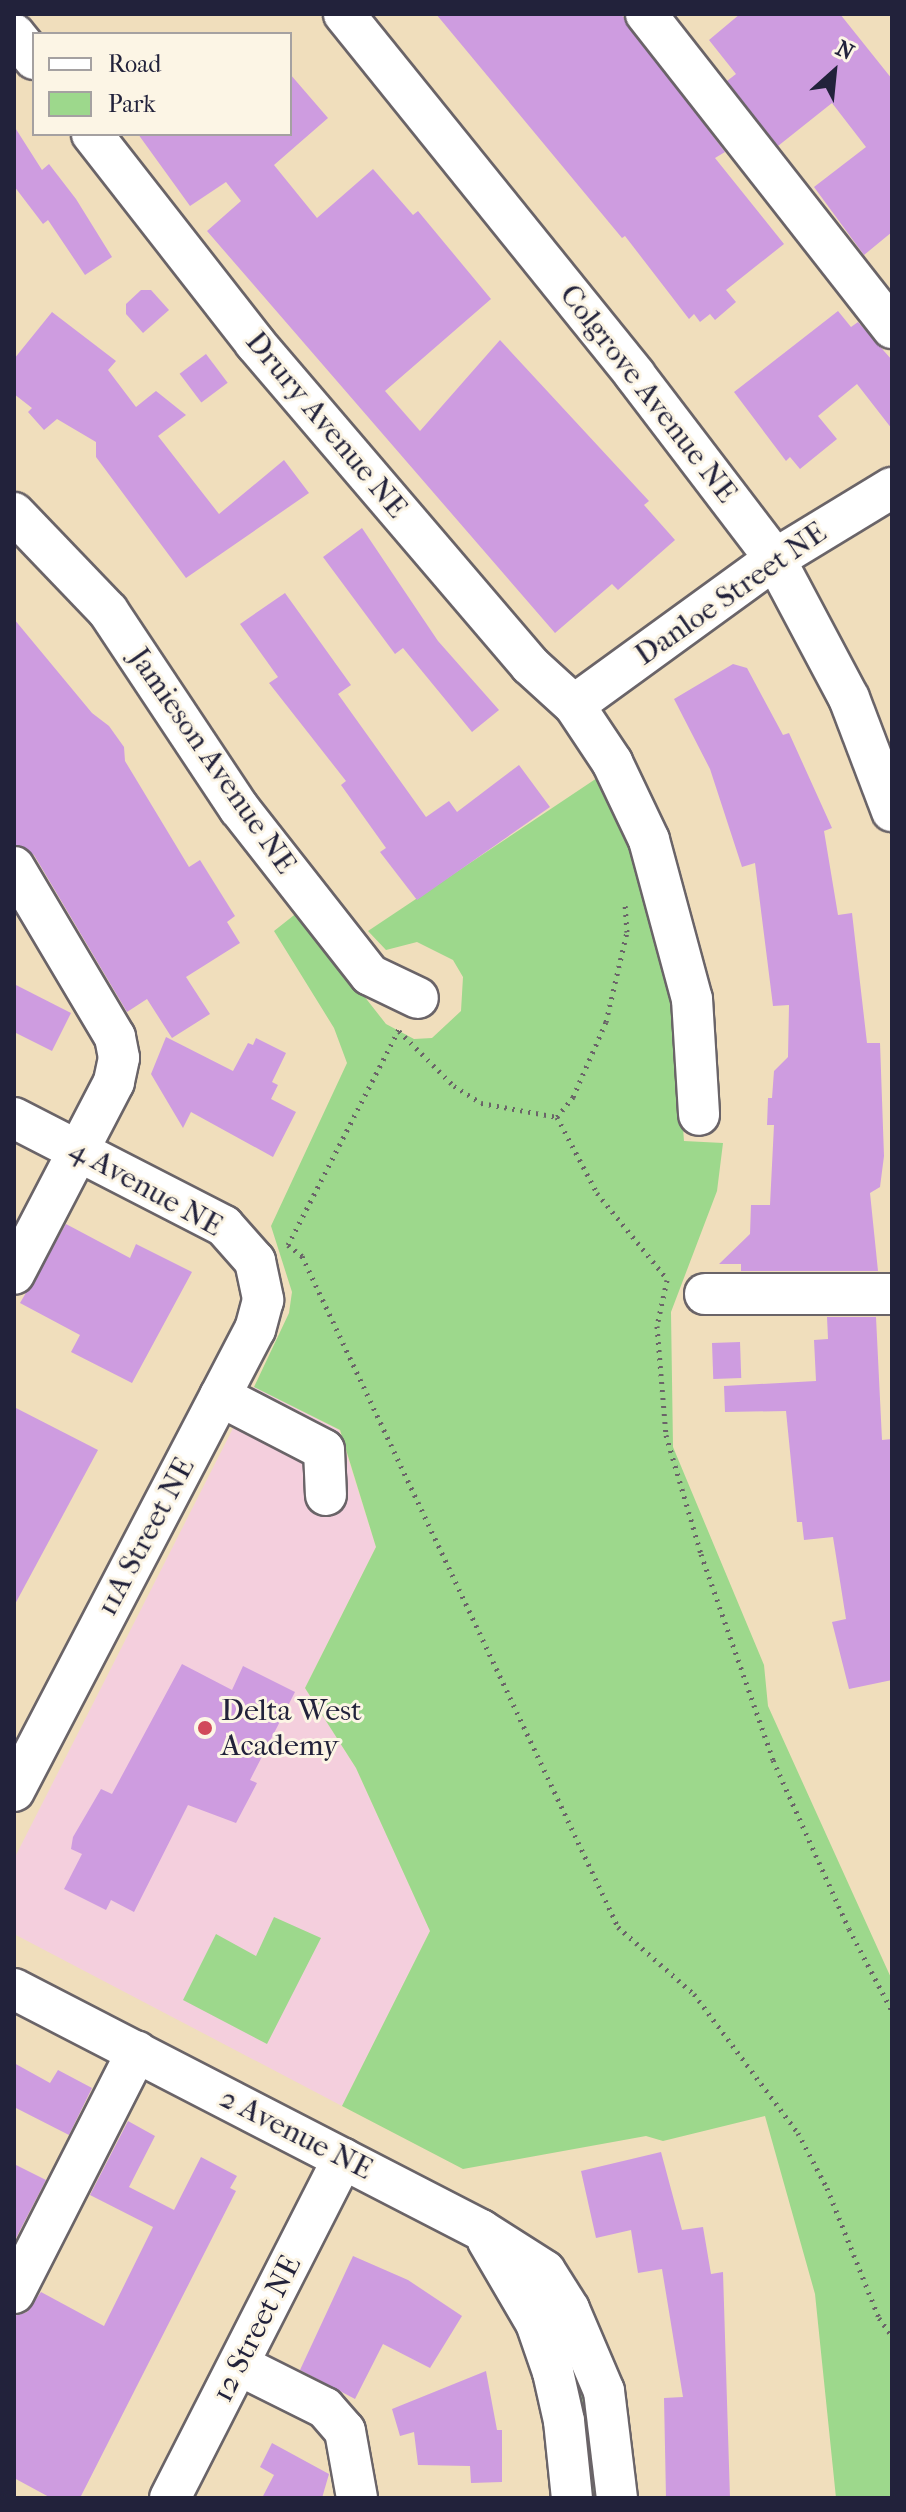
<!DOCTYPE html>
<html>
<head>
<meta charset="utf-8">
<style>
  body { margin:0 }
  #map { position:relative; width:906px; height:2512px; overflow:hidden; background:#f0debc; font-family:"IM FELL French Canon",serif }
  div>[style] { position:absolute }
  .built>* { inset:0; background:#f4cfdd }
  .green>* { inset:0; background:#9dd88c }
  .building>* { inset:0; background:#ce9ce0; transform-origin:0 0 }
  .path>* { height:5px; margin-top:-2.5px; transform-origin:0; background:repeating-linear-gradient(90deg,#6a6468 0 2px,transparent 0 8px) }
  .roads { filter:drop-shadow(2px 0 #6a6468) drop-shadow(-2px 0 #6a6468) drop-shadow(0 2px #6a6468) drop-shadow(0 -2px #6a6468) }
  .minor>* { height:40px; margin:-20px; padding:0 20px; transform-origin:20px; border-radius:20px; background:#fff }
  .dots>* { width:22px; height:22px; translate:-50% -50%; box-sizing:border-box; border:4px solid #fcf5e5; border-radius:50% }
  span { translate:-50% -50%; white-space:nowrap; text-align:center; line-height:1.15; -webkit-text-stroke:6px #fcf5e5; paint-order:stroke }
  .street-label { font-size:30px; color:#22223b }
  .poi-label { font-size:30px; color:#22223b }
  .left { translate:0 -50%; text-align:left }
  .frame { position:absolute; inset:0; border:16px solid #22223b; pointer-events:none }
  .legend { position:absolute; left:32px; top:32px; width:260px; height:104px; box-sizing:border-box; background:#fcf5e5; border:2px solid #a5a1a1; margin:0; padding:10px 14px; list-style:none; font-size:24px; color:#22223b }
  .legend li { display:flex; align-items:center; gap:16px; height:40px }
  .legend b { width:40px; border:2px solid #a5a1a1 }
  .north { position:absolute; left:794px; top:32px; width:80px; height:80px; -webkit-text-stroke:6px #fcf5e5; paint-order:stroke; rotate:27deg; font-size:22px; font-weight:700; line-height:32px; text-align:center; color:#22223b }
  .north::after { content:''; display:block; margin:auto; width:28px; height:36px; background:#22223b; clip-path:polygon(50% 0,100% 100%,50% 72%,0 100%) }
</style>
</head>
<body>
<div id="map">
  <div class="built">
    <i style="clip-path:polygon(254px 1387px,339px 1430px,376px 1547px,305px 1688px,356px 1768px,430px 1931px,342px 2106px,14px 1934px,14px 1859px)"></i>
  </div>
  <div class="green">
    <i style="clip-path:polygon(606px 772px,629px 830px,674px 1006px,684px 1141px,723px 1143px,717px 1191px,671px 1312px,673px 1447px,764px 1665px,768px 1706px,892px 1980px,892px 2498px,836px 2498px,815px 2294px,765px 2116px,663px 2141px,646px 2136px,463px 2169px,342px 2106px,430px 1931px,356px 1768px,305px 1688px,376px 1547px,340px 1430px,254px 1387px,289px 1313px,292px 1292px,271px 1226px,347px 1063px,334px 1028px,274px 931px,298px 912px,386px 1024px,414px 1039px,432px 1038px,461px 1011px,463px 977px,453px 960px,417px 942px,386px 950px,368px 931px)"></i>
    <i style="clip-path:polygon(274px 1917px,321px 1938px,267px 2044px,183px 2000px,216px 1934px,256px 1956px)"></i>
    <i style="clip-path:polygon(548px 2295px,589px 2385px,600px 2498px,585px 2498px)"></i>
  </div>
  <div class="building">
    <i style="clip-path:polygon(436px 14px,621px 14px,725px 152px,715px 158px,784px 244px,726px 290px,736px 302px,715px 320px,710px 314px,700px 322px,694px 314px,689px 319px,625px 236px,622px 238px)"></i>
    <i style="clip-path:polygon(740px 14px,840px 14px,892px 79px,892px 232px,864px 255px,814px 187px,866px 147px,832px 103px,778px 146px,727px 81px,736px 74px,709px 40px)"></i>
    <i style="clip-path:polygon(290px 74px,328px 118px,274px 165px,317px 218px,373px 169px,413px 215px,418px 211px,491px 299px,385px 391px,420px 431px,500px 340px,649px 501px,644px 505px,675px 540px,618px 590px,612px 584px,555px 633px,207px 231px,241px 201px,226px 182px,190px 206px,138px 134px,290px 134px)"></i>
    <i style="clip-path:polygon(14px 126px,42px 170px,49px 164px,76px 199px,112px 257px,85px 275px,48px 220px,43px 224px,14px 186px)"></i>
    <i style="clip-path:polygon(141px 290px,151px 290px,169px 310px,143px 333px,126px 314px,126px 304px)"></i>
    <i style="clip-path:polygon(838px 311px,851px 327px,858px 322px,892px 360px,892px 429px,857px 384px,818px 416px,837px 439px,800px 469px,790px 457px,786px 461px,734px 392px)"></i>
    <i style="clip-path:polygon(52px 312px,116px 361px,108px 370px,136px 407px,156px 391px,186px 415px,158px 436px,219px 514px,284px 460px,309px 493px,186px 578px,96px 457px,96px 442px,57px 419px,44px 430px,28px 412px,32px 408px,14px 394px,14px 359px)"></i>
    <i style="left:206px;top:354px;width:36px;height:33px;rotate:53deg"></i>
    <i style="clip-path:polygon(362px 528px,438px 641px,499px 710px,472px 732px,403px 648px,395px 654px,323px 557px)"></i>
    <i style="clip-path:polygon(285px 593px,351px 685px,338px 694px,426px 817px,449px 801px,457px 812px,519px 765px,550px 807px,417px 900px,380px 852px,386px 848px,341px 785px,346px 781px,269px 683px,278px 677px,240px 624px)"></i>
    <i style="clip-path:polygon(14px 619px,92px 713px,109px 726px,124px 747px,125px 761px,189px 867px,200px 860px,235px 916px,227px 922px,240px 943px,186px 977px,210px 1014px,172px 1038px,147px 999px,127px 1012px,34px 855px,14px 844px)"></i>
    <i style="clip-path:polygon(733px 664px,747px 668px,783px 735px,789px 733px,832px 828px,824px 831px,838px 915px,852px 913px,867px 1043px,880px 1043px,884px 1156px,880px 1187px,870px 1193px,878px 1271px,741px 1271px,741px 1264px,719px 1264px,750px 1234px,751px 1205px,770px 1205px,774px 1125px,767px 1125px,768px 1098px,772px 1098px,774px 1071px,788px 1057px,789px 1005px,773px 1006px,755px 863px,742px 867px,710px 769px,674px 699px)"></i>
    <i style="clip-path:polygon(14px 984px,71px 1013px,52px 1051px,14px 1032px)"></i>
    <i style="clip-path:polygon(166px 1037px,233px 1071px,248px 1043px,253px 1045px,256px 1038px,286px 1053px,272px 1082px,278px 1085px,271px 1099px,296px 1112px,273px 1157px,191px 1112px,183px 1128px,151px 1074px)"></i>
    <i style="clip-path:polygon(66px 1224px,130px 1258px,136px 1244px,192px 1272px,132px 1383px,71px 1352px,80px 1335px,20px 1303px)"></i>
    <i style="clip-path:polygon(827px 1317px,876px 1317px,882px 1440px,892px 1439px,892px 1680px,849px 1689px,832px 1622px,846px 1619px,833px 1537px,804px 1540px,802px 1522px,797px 1522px,786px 1411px,725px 1412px,724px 1386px,816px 1381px,814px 1340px,828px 1339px)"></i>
    <i style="left:740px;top:1342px;width:36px;height:28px;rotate:88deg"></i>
    <i style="clip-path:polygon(14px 1407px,98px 1450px,14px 1606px)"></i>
    <i style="clip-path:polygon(182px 1664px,232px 1690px,243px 1666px,295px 1692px,250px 1780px,257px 1783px,236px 1823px,188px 1805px,134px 1912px,111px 1900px,106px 1910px,64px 1889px,82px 1854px,71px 1849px,73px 1837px,101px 1789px,112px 1794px)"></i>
    <i style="clip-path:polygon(14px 2063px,50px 2083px,58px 2070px,92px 2088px,69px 2135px,14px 2107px)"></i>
    <i style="clip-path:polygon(128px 2121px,155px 2136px,129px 2187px,174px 2210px,201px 2157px,237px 2176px,230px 2188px,236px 2191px,80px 2498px,51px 2498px,14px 2478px,14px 2316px,27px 2312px,41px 2292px,104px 2326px,153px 2227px,90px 2195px)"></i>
    <i style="clip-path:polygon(661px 2152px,682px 2230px,703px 2227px,711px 2274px,723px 2272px,730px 2498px,666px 2498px,664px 2398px,683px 2397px,662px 2269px,638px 2273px,631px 2230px,596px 2238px,581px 2171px)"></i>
    <i style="clip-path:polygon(14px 2164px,46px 2180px,14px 2242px)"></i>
    <i style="clip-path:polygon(353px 2256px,408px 2280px,462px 2316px,430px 2368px,383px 2344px,355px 2399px,300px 2370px)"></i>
    <i style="clip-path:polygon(486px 2371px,497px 2430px,502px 2430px,502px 2482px,471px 2483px,470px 2466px,418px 2465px,414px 2432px,400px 2436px,392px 2409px)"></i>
    <i style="clip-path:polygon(272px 2443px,329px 2474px,322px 2498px,262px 2498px,274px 2475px,260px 2467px)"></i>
  </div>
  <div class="path">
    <i style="left:399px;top:1031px;width:78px;rotate:45deg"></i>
    <i style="left:454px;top:1086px;width:32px;rotate:32deg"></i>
    <i style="left:481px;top:1103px;width:77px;rotate:10.4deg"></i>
    <i style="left:557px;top:1117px;width:86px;rotate:62.2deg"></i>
    <i style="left:597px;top:1193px;width:112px;rotate:50.8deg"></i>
    <i style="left:557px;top:1117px;width:26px;rotate:-51deg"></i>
    <i style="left:573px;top:1097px;width:82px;rotate:-66.3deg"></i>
    <i style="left:606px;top:1022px;width:92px;rotate:-76.9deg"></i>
    <i style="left:627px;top:932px;width:31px;rotate:-94deg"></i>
    <i style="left:288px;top:1245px;width:18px;rotate:38deg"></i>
    <i style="left:302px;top:1256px;width:742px;rotate:64.78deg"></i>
    <i style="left:618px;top:1927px;width:101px;rotate:41.4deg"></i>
    <i style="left:694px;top:1994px;width:174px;rotate:53.2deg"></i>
    <i style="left:798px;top:2133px;width:62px;rotate:62.2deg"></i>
    <i style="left:827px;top:2188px;width:140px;rotate:68.2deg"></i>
    <i style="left:879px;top:2318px;width:22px;rotate:54deg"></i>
    <i style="left:288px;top:1245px;width:243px;rotate:-62.8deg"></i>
    <i style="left:667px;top:1280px;width:47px;rotate:102.3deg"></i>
    <i style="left:657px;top:1326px;width:109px;rotate:85.3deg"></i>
    <i style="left:666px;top:1435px;width:124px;rotate:73.6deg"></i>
    <i style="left:701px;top:1554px;width:218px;rotate:70.7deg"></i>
    <i style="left:773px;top:1760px;width:185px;rotate:65.8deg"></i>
    <i style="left:849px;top:1929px;width:93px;rotate:62.3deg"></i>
  </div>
  <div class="roads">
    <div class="minor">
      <i style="left:344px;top:14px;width:464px;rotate:51.1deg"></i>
      <i style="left:635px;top:375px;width:231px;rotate:52.7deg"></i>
      <i style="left:775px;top:559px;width:157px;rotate:62deg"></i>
      <i style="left:849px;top:698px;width:121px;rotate:69.2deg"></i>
      <i style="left:646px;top:14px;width:399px;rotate:51.9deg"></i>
      <i style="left:14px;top:34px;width:32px;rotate:51deg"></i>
      <i style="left:92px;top:134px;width:265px;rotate:52deg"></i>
      <i style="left:255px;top:343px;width:423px;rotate:49.5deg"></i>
      <i style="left:530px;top:665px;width:59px;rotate:42.3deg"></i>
      <i style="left:574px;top:705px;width:69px;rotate:56.3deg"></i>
      <i style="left:612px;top:762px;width:86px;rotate:64.6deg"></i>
      <i style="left:649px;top:840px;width:165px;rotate:74.9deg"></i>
      <i style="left:692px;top:999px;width:116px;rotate:86.5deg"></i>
      <i style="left:14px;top:513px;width:136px;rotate:46.2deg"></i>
      <i style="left:108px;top:611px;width:237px;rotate:56.4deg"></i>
      <i style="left:239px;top:808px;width:212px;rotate:51.9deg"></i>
      <i style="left:370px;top:975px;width:53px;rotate:25.6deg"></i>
      <i style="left:574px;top:705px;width:248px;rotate:-36deg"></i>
      <i style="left:775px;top:559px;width:137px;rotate:-31.3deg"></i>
      <i style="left:14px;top:867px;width:198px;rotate:59.3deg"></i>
      <i style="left:115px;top:1037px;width:21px;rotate:79deg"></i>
      <i style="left:119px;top:1058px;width:25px;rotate:102deg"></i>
      <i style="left:114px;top:1082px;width:216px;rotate:117.5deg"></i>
      <i style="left:14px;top:1118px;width:236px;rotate:27.2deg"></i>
      <i style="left:224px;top:1226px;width:47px;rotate:48.5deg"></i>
      <i style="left:255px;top:1261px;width:40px;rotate:78deg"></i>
      <i style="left:263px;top:1300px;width:30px;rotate:105deg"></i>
      <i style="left:255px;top:1329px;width:521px;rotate:117.55deg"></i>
      <i style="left:705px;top:1294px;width:187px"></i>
      <i style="left:220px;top:1396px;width:117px;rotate:27.4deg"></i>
      <i style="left:324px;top:1450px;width:45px;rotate:87.5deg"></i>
      <i style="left:14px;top:1989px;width:526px;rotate:27.3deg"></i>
      <i style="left:481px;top:2230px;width:76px;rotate:32.6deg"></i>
      <i style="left:545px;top:2271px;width:45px;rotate:57.7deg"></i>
      <i style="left:569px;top:2309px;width:89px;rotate:66.9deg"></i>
      <i style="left:604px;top:2391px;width:108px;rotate:83.1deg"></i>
      <i style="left:488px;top:2241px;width:95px;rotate:59.7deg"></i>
      <i style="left:536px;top:2323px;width:52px;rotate:70.9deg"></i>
      <i style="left:553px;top:2372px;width:50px;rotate:77.3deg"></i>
      <i style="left:564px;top:2421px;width:77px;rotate:84.1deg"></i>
      <i style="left:14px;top:2293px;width:271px;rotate:-63deg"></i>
      <i style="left:239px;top:2365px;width:96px;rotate:26.6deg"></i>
      <i style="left:325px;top:2408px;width:30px;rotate:49deg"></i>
      <i style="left:345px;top:2431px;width:68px;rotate:79.8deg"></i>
      <i style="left:170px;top:2498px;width:381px;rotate:-63deg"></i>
    </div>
  </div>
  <div class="dots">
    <i style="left:205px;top:1728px;background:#d1495b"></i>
  </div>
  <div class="street-label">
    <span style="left:648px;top:394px;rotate:52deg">Colgrove Avenue NE</span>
    <span style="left:326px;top:425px;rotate:50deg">Drury Avenue NE</span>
    <span style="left:731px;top:594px;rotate:-35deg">Danloe Street NE</span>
    <span style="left:212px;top:761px;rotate:55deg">Jamieson Avenue NE</span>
    <span style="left:146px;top:1188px;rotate:29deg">4 Avenue NE</span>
    <span style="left:146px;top:1537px;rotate:-62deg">11A Street NE</span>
    <span style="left:296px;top:2134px;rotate:27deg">2 Avenue NE</span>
    <span style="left:257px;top:2329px;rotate:-63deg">12 Street NE</span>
  </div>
  <div class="poi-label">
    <span class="left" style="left:221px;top:1728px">Delta West<br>Academy</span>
  </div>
  <div class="frame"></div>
  <ul class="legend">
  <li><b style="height:10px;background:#fff"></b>Road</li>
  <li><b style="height:22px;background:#9dd88c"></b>Park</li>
  </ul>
  <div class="north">N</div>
</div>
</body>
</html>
